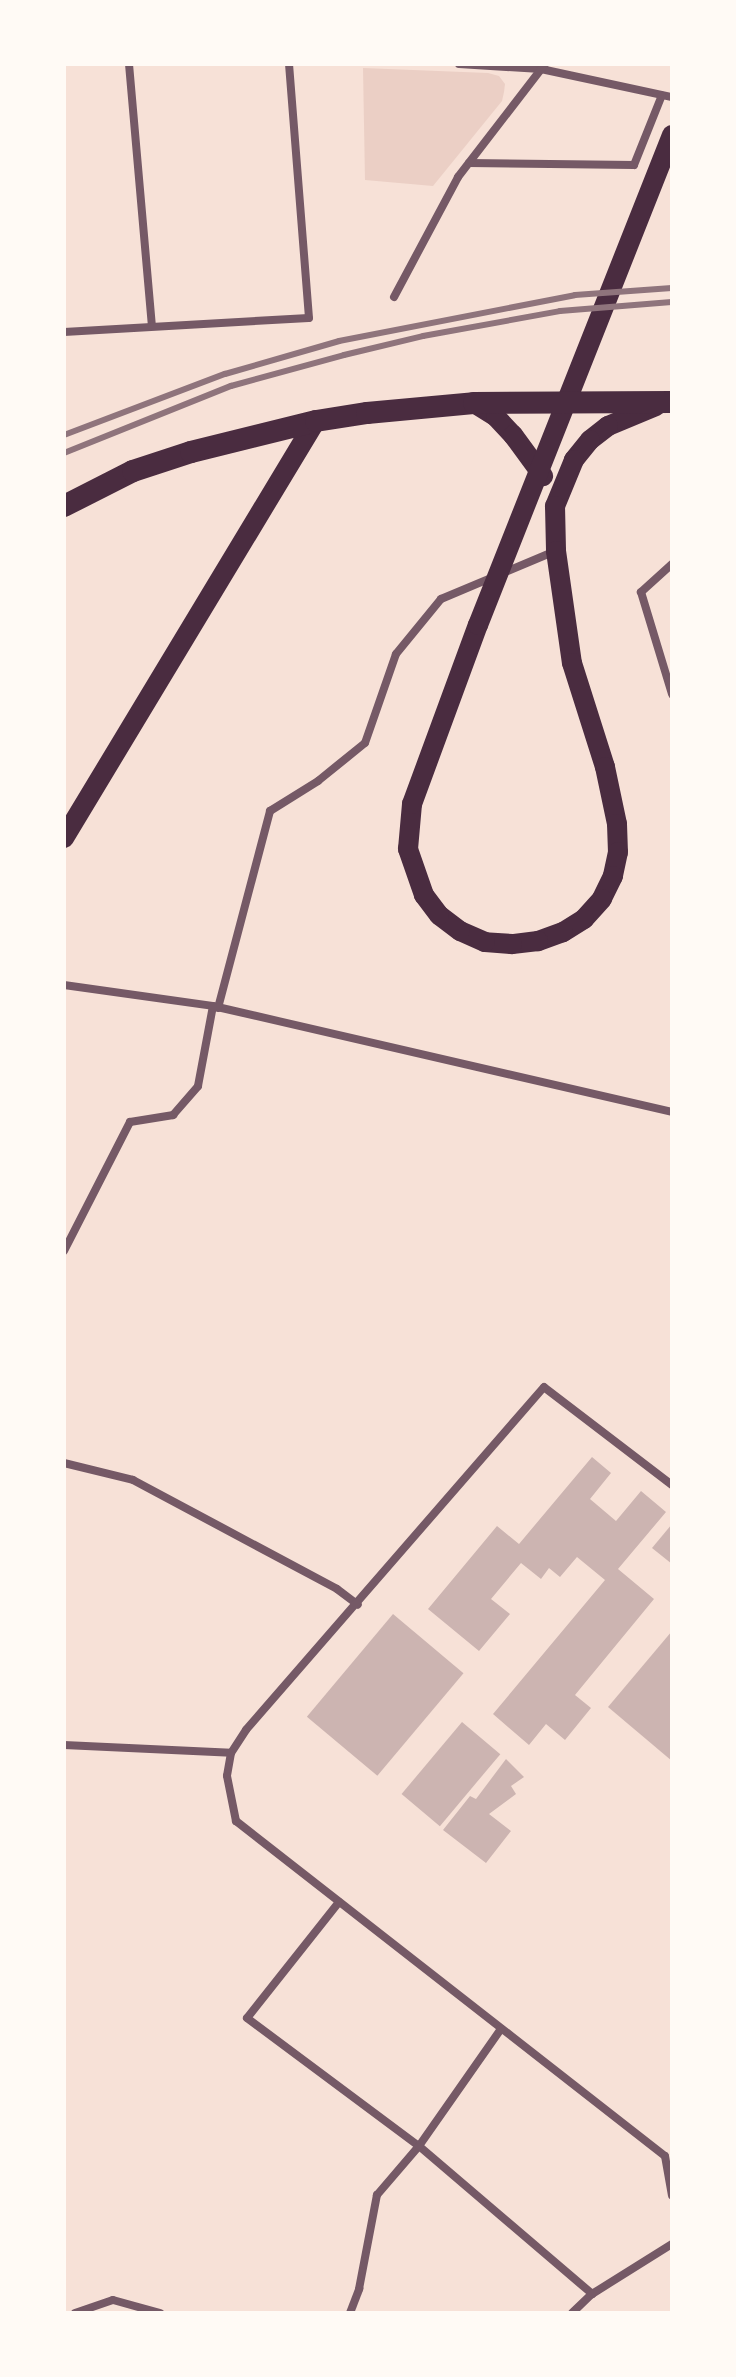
<!DOCTYPE html>
<html>
<head>
<meta charset="utf-8">
<style>
  body { margin:0 }
  #map { position:relative; width:736px; height:2377px; overflow:hidden; background:#f7e1d7; font-family:"Space Grotesk",sans-serif }
  div>[style] { position:absolute }
  .green>* { inset:0; background:#ebcfc5 }
  .building>* { inset:0; background:#ccb4b1; transform-origin:0 0 }
  .minor>* { height:8px; margin:-4px; padding:0 4px; transform-origin:4px; border-radius:4px; background:#755966 }
  .primary>* { height:20px; margin:-10px; padding:0 10px; transform-origin:10px; border-radius:10px; background:#4a2c40 }
  .trunk>* { height:22px; margin:-11px; padding:0 11px; transform-origin:11px; border-radius:11px; background:#4a2c40 }
  .rail>* { height:6px; margin:-3px; padding:0 3px; transform-origin:3px; border-radius:3px; background:#8f747c }
  span { translate:-50% -50%; white-space:nowrap; text-align:center; line-height:1.15; -webkit-text-stroke:8px #fffaf5; paint-order:stroke }
  .frame { position:absolute; inset:0; border:66px solid #fffaf5; pointer-events:none }
</style>
</head>
<body>
<div id="map">
  <div class="green">
    <i style="clip-path:polygon(363px 68px,488px 73px,499px 76px,505px 84px,504px 92px,502px 101px,433px 186px,365px 180px)"></i>
  </div>
  <div class="building">
    <i style="clip-path:polygon(592px 1457px,611px 1473px,590px 1499px,616px 1521px,641px 1491px,666px 1512px,618px 1569px,654px 1599px,575px 1695px,591px 1708px,565px 1740px,546px 1724px,529px 1745px,493px 1714px,605px 1580px,577px 1557px,560px 1577px,549px 1568px,541px 1579px,521px 1563px,491px 1599px,510px 1614px,479px 1651px,428px 1609px,497px 1526px,519px 1544px)"></i>
    <i style="clip-path:polygon(672px 1524px,672px 1564px,652px 1548px)"></i>
    <i style="left:393px;top:1614px;width:92px;height:134px;rotate:40deg"></i>
    <i style="clip-path:polygon(672px 1631px,672px 1761px,608px 1707px)"></i>
    <i style="left:462px;top:1722px;width:50px;height:94px;rotate:40deg"></i>
    <i style="clip-path:polygon(506px 1759px,524px 1777px,511px 1786px,516px 1794px,489px 1814px,511px 1831px,486px 1863px,443px 1830px,470px 1796px,476px 1799px)"></i>
  </div>
  <div class="minor">
    <i style="left:129px;top:64px;width:263px;rotate:85deg"></i>
    <i style="left:459px;top:64px;width:82px;rotate:3.5deg"></i>
    <i style="left:541px;top:69px;width:134px;rotate:12.1deg"></i>
    <i style="left:469px;top:163px;width:165px;rotate:0.7deg"></i>
    <i style="left:634px;top:165px;width:75px;rotate:-68.2deg"></i>
    <i style="left:394px;top:297px;width:136px;rotate:-61.9deg"></i>
    <i style="left:458px;top:177px;width:143px;rotate:-52.4deg"></i>
    <i style="left:64px;top:332px;width:245px;rotate:-3.3deg"></i>
    <i style="left:309px;top:318px;width:255px;rotate:-94.5deg"></i>
    <i style="left:672px;top:564px;width:42px;rotate:137.9deg"></i>
    <i style="left:641px;top:592px;width:107px;rotate:73.1deg"></i>
    <i style="left:64px;top:985px;width:150px;rotate:8deg"></i>
    <i style="left:213px;top:1006px;width:471px;rotate:13deg"></i>
    <i style="left:218px;top:1008px;width:204px;rotate:-75.2deg"></i>
    <i style="left:270px;top:811px;width:57px;rotate:-32deg"></i>
    <i style="left:318px;top:781px;width:60px;rotate:-39deg"></i>
    <i style="left:365px;top:743px;width:94px;rotate:-70.8deg"></i>
    <i style="left:396px;top:654px;width:71px;rotate:-50.7deg"></i>
    <i style="left:441px;top:599px;width:124px;rotate:-22.8deg"></i>
    <i style="left:64px;top:1251px;width:145px;rotate:-62.9deg"></i>
    <i style="left:130px;top:1122px;width:44px;rotate:-9.2deg"></i>
    <i style="left:173px;top:1115px;width:38px;rotate:-49deg"></i>
    <i style="left:198px;top:1086px;width:81px;rotate:-79.4deg"></i>
    <i style="left:64px;top:1463px;width:71px;rotate:13.8deg"></i>
    <i style="left:133px;top:1480px;width:231px;rotate:28.1deg"></i>
    <i style="left:337px;top:1589px;width:26px;rotate:37deg"></i>
    <i style="left:672px;top:1485px;width:161px;rotate:-142.6deg"></i>
    <i style="left:544px;top:1387px;width:454px;rotate:131deg"></i>
    <i style="left:246px;top:1730px;width:27px;rotate:123deg"></i>
    <i style="left:231px;top:1753px;width:23px;rotate:100deg"></i>
    <i style="left:227px;top:1776px;width:46px;rotate:78.7deg"></i>
    <i style="left:236px;top:1821px;width:544px;rotate:37.99deg"></i>
    <i style="left:665px;top:2156px;width:40px;rotate:80deg"></i>
    <i style="left:64px;top:1745px;width:167px;rotate:2.7deg"></i>
    <i style="left:339px;top:1902px;width:148px;rotate:128.4deg"></i>
    <i style="left:247px;top:2018px;width:214px;rotate:36.7deg"></i>
    <i style="left:419px;top:2146px;width:228px;rotate:40.5deg"></i>
    <i style="left:75px;top:2313px;width:40px;rotate:-18.9deg"></i>
    <i style="left:113px;top:2300px;width:49px;rotate:15.5deg"></i>
    <i style="left:350px;top:2313px;width:26px;rotate:-69deg"></i>
    <i style="left:359px;top:2289px;width:96px;rotate:-79.2deg"></i>
    <i style="left:377px;top:2195px;width:65px;rotate:-49.4deg"></i>
    <i style="left:419px;top:2146px;width:143px;rotate:-55deg"></i>
    <i style="left:572px;top:2313px;width:28px;rotate:-44deg"></i>
    <i style="left:592px;top:2294px;width:94px;rotate:-32deg"></i>
  </div>
  <div class="primary">
    <i style="left:474px;top:403px;width:26px;rotate:32deg"></i>
    <i style="left:496px;top:417px;width:25px;rotate:47deg"></i>
    <i style="left:513px;top:435px;width:51px;rotate:53.8deg"></i>
    <i style="left:656px;top:406px;width:52px;rotate:157.4deg"></i>
    <i style="left:608px;top:426px;width:23px;rotate:142deg"></i>
    <i style="left:590px;top:440px;width:26px;rotate:129deg"></i>
    <i style="left:574px;top:460px;width:50px;rotate:112.4deg"></i>
    <i style="left:555px;top:506px;width:45px;rotate:88.7deg"></i>
    <i style="left:556px;top:551px;width:113px;rotate:81.9deg"></i>
    <i style="left:572px;top:663px;width:109px;rotate:72.4deg"></i>
    <i style="left:605px;top:767px;width:58px;rotate:78.1deg"></i>
    <i style="left:617px;top:824px;width:28px;rotate:88deg"></i>
    <i style="left:618px;top:852px;width:25px;rotate:102deg"></i>
    <i style="left:613px;top:876px;width:25px;rotate:116deg"></i>
    <i style="left:602px;top:899px;width:27px;rotate:132deg"></i>
    <i style="left:584px;top:919px;width:25px;rotate:148deg"></i>
    <i style="left:563px;top:932px;width:27px;rotate:160deg"></i>
    <i style="left:538px;top:941px;width:26px;rotate:173deg"></i>
    <i style="left:512px;top:944px;width:27px;rotate:-176deg"></i>
    <i style="left:485px;top:942px;width:27px;rotate:-156deg"></i>
    <i style="left:460px;top:931px;width:26px;rotate:-143deg"></i>
    <i style="left:439px;top:915px;width:25px;rotate:-127deg"></i>
    <i style="left:424px;top:895px;width:49px;rotate:-109.2deg"></i>
    <i style="left:408px;top:849px;width:45px;rotate:-84.9deg"></i>
    <i style="left:412px;top:804px;width:191px;rotate:-69.8deg"></i>
    <i style="left:478px;top:625px;width:527px;rotate:-68.4deg"></i>
    <i style="left:64px;top:838px;width:487px;rotate:-58.9deg"></i>
  </div>
  <div class="trunk">
    <i style="left:64px;top:506px;width:77px;rotate:-26.9deg"></i>
    <i style="left:133px;top:471px;width:61px;rotate:-18.1deg"></i>
    <i style="left:191px;top:452px;width:129px;rotate:-13.9deg"></i>
    <i style="left:316px;top:421px;width:52px;rotate:-8.9deg"></i>
    <i style="left:367px;top:413px;width:107px;rotate:-5.3deg"></i>
    <i style="left:474px;top:403px;width:198px;rotate:-0.3deg"></i>
  </div>
  <div class="rail">
    <i style="left:64px;top:435px;width:172px;rotate:-20.8deg"></i>
    <i style="left:225px;top:374px;width:119px;rotate:-16.1deg"></i>
    <i style="left:339px;top:341px;width:240px;rotate:-11deg"></i>
    <i style="left:575px;top:295px;width:97px;rotate:-4.1deg"></i>
    <i style="left:64px;top:453px;width:180px;rotate:-21.9deg"></i>
    <i style="left:231px;top:386px;width:117px;rotate:-15.3deg"></i>
    <i style="left:344px;top:355px;width:81px;rotate:-13.5deg"></i>
    <i style="left:423px;top:336px;width:139px;rotate:-10.3deg"></i>
    <i style="left:560px;top:311px;width:112px;rotate:-4.6deg"></i>
  </div>
  <div class="frame"></div>
</div>
</body>
</html>
